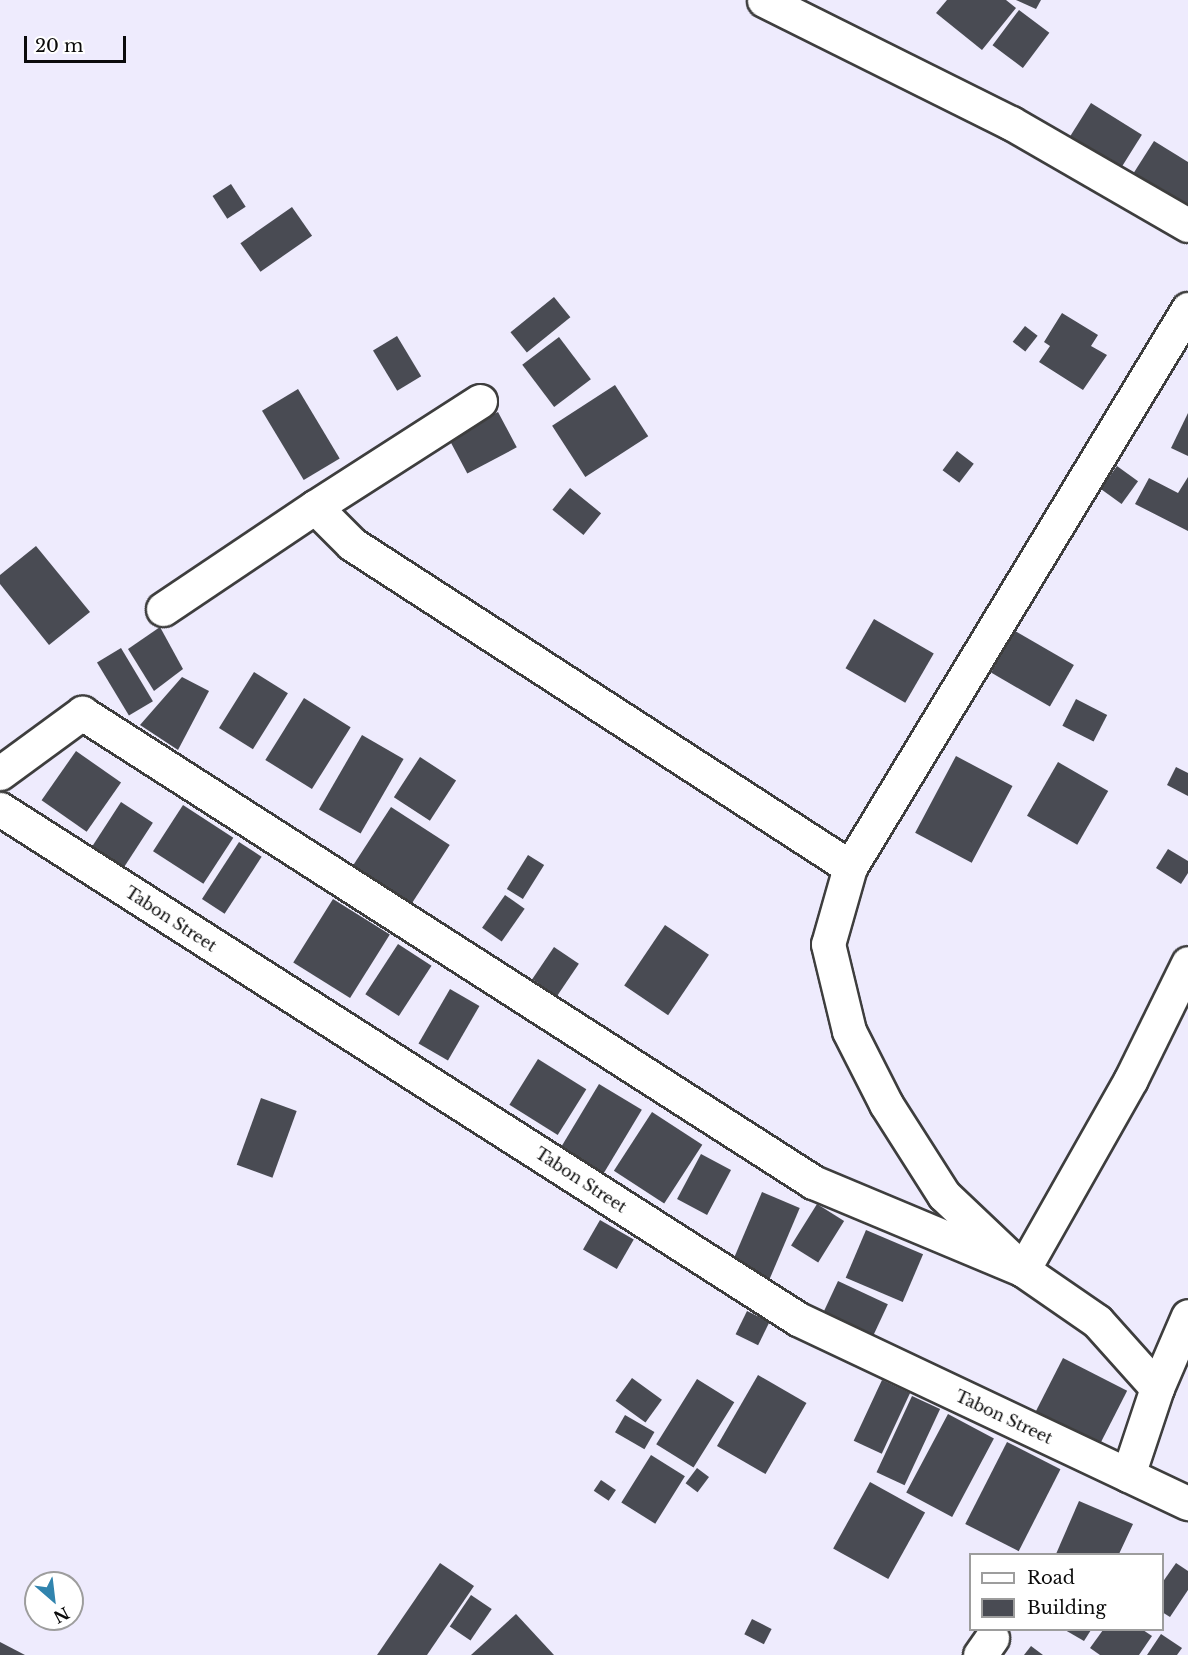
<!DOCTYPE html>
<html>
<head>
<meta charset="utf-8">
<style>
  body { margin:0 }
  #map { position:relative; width:1188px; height:1655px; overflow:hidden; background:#eeebfd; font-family:"Libre Baskerville",serif }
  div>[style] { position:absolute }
  .building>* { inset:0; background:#494b53; transform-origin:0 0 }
  .roads { filter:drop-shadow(2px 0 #3e3e3e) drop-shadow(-2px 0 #3e3e3e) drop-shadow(0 2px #3e3e3e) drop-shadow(0 -2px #3e3e3e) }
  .minor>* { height:33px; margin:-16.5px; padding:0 16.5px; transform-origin:16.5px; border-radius:16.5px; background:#fff }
  .tertiary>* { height:33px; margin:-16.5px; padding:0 16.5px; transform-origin:16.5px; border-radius:16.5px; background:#fff }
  span { translate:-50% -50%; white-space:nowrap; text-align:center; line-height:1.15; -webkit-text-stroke:6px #fff; paint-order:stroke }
  .street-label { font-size:16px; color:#0b0b0b }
  .legend { position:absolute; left:969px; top:1553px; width:195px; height:78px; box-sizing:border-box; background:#fff; border:2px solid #9d9d9d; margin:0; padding:8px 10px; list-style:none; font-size:18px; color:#0b0b0b }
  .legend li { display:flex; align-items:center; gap:12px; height:30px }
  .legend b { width:30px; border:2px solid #9d9d9d }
  .north { position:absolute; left:24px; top:1571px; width:60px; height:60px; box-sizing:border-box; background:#fff; border:2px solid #9d9d9d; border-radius:50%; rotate:152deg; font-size:16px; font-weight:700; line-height:24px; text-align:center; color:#0b0b0b }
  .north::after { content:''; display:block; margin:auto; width:21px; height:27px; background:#3184ae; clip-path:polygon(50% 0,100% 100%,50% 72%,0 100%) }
  .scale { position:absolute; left:24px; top:36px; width:102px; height:27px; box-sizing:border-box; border:3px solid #0b0b0b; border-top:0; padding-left:8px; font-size:18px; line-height:21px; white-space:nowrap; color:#0b0b0b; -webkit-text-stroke:4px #fff; paint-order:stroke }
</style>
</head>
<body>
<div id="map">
  <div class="building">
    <i style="clip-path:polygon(947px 0,1006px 0,1016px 8px,982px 50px,936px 13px)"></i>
    <i style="clip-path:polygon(1016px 0,1041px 0,1036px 9px)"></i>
    <i style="left:1019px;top:10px;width:38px;height:44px;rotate:37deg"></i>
    <i style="left:1091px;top:103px;width:60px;height:44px;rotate:32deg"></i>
    <i style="clip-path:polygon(1154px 141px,1188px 162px,1188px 209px,1133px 174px)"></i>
    <i style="left:231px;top:184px;width:27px;height:22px;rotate:57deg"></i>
    <i style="left:292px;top:207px;width:35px;height:63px;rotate:55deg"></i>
    <i style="left:554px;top:297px;width:26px;height:56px;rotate:51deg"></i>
    <i style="clip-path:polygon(1062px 313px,1098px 335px,1091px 346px,1107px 355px,1083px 390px,1039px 362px,1050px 346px,1044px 342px)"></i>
    <i style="left:1025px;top:326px;width:16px;height:20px;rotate:38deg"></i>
    <i style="left:397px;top:336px;width:47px;height:28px;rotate:59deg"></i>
    <i style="left:559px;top:337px;width:53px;height:46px;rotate:53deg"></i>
    <i style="left:615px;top:385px;width:61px;height:75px;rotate:57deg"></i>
    <i style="left:298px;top:389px;width:81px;height:42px;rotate:59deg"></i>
    <i style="left:498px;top:412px;width:40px;height:56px;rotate:62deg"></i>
    <i style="clip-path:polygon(1188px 413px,1188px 456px,1171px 448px)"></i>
    <i style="left:957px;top:451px;width:21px;height:24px;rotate:37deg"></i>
    <i style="left:1117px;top:466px;width:26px;height:28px;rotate:36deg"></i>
    <i style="clip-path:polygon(1188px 477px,1188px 531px,1135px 504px,1149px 478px,1178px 493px)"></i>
    <i style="left:570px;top:488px;width:40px;height:28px;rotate:39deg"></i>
    <i style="clip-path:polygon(36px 546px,90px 612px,49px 645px,0 584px,0 575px)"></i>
    <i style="left:874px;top:619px;width:69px;height:57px;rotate:30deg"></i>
    <i style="clip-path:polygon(160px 627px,183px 669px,154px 691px,128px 649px)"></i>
    <i style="left:1015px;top:631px;width:68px;height:48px;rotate:30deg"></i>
    <i style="left:121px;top:648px;width:62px;height:28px;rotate:59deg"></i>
    <i style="left:254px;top:672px;width:40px;height:66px;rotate:32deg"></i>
    <i style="clip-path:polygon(182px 677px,209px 691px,178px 750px,140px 725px)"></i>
    <i style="left:304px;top:698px;width:55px;height:73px;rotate:32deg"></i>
    <i style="left:1076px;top:699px;width:35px;height:30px;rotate:27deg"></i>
    <i style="left:362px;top:735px;width:48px;height:86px;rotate:30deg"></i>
    <i style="left:76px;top:751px;width:55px;height:60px;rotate:35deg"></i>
    <i style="left:956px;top:756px;width:64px;height:87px;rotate:28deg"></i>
    <i style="left:420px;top:757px;width:43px;height:48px;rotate:33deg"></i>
    <i style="left:1058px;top:762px;width:58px;height:62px;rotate:30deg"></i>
    <i style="clip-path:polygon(1176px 767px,1188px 773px,1188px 796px,1167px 785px)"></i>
    <i style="left:121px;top:802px;width:38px;height:53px;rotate:33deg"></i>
    <i style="left:183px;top:805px;width:60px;height:55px;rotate:33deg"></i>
    <i style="left:391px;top:807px;width:70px;height:73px;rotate:33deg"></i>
    <i style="left:239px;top:842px;width:27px;height:68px;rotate:33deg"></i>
    <i style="clip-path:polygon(1168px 849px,1188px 861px,1188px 873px,1181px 884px,1156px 868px)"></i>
    <i style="left:528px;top:855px;width:19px;height:40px;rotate:32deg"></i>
    <i style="left:505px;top:895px;width:24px;height:40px;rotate:35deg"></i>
    <i style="left:333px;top:899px;width:67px;height:75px;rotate:32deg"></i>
    <i style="left:665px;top:925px;width:53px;height:73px;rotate:34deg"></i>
    <i style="left:398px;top:944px;width:40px;height:60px;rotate:33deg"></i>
    <i style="left:554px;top:947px;width:30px;height:39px;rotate:34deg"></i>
    <i style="left:450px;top:989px;width:34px;height:63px;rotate:30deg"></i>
    <i style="left:538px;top:1059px;width:57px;height:54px;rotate:32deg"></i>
    <i style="left:599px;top:1084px;width:50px;height:77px;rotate:31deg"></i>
    <i style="left:261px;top:1098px;width:38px;height:71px;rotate:20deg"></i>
    <i style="left:652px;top:1112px;width:60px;height:70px;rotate:33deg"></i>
    <i style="left:701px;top:1154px;width:34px;height:51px;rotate:28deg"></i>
    <i style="left:762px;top:1192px;width:41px;height:82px;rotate:23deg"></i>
    <i style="left:817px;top:1204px;width:32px;height:49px;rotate:32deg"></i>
    <i style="left:600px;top:1220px;width:39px;height:34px;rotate:30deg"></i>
    <i style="left:866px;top:1230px;width:62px;height:52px;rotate:23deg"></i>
    <i style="left:838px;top:1281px;width:55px;height:38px;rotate:25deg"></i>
    <i style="left:747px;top:1311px;width:25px;height:26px;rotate:26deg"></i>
    <i style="left:1063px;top:1358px;width:72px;height:62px;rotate:27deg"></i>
    <i style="left:758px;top:1375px;width:56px;height:82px;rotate:30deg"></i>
    <i style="left:632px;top:1378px;width:37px;height:28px;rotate:36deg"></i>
    <i style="left:697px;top:1379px;width:44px;height:77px;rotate:32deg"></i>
    <i style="left:882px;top:1380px;width:31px;height:67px;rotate:25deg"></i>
    <i style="left:912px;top:1396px;width:31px;height:84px;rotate:25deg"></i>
    <i style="left:948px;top:1414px;width:52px;height:89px;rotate:28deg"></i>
    <i style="left:625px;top:1415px;width:34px;height:20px;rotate:30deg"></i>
    <i style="left:1007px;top:1442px;width:60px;height:92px;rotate:27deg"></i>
    <i style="left:651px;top:1455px;width:40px;height:56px;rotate:32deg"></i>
    <i style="left:697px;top:1468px;width:15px;height:19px;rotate:37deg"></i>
    <i style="left:601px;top:1480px;width:18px;height:13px;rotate:34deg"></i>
    <i style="left:870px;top:1482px;width:63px;height:76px;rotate:29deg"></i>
    <i style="clip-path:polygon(1079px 1501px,1133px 1524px,1119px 1554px,1056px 1554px)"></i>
    <i style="clip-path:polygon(440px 1563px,474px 1586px,427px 1655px,377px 1655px)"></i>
    <i style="clip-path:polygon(1176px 1563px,1188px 1571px,1188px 1590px,1170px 1617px,1162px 1612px,1162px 1583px)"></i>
    <i style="left:471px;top:1595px;width:25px;height:38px;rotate:34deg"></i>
    <i style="clip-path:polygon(516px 1614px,554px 1655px,471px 1655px)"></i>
    <i style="left:752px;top:1619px;width:22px;height:17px;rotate:27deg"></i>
    <i style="clip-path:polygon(1065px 1630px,1091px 1630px,1084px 1641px)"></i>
    <i style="clip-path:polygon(1103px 1630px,1143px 1630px,1152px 1636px,1139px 1655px,1100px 1655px,1090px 1648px)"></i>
    <i style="clip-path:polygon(1161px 1634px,1182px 1648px,1177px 1655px,1147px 1655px)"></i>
    <i style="clip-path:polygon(0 1642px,25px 1655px,0 1655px)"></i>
    <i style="clip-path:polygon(1031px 1646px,1043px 1655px,1024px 1655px)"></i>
  </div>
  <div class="roads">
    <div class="minor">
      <i style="left:764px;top:0;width:276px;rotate:26.5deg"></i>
      <i style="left:1011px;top:123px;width:204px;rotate:30deg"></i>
      <i style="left:1188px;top:309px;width:652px;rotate:121.2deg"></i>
      <i style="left:850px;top:867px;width:80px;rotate:105.9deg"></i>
      <i style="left:828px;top:944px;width:89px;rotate:76.4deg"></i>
      <i style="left:849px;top:1031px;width:82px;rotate:63.1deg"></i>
      <i style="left:886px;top:1104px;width:108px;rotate:57.5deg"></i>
      <i style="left:944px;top:1195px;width:109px;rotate:43.5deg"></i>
      <i style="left:1023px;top:1270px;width:219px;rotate:-60.5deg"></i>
      <i style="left:1131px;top:1079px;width:129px;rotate:-63.8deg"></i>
      <i style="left:480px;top:401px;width:196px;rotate:147.3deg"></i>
      <i style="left:315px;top:507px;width:52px;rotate:45deg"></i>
      <i style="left:352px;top:544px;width:594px;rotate:32.97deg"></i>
      <i style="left:163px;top:609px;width:183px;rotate:-33.9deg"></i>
      <i style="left:0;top:773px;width:102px;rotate:-36.2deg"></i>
      <i style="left:82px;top:713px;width:869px;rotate:32.68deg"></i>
      <i style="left:813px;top:1182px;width:228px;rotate:22.7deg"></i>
      <i style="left:1023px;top:1270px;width:90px;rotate:34.6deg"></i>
      <i style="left:1097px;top:1321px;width:90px;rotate:48.2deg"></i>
      <i style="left:980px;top:1655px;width:21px;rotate:-55deg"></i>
    </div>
    <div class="tertiary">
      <i style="left:0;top:809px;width:947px;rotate:32.58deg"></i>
      <i style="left:798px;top:1319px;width:431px;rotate:25.3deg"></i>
      <i style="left:1128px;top:1475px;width:92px;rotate:-71.6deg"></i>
      <i style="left:1157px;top:1388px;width:78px;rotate:-66.7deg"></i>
    </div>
  </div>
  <div class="street-label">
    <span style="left:171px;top:919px;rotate:33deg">Tabon Street</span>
    <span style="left:581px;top:1180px;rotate:33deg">Tabon Street</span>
    <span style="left:1004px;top:1417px;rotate:25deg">Tabon Street</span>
  </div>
  <ul class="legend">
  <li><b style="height:8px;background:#fff"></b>Road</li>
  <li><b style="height:16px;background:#494b53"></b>Building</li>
  </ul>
  <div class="north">N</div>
  <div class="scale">20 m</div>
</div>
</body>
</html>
